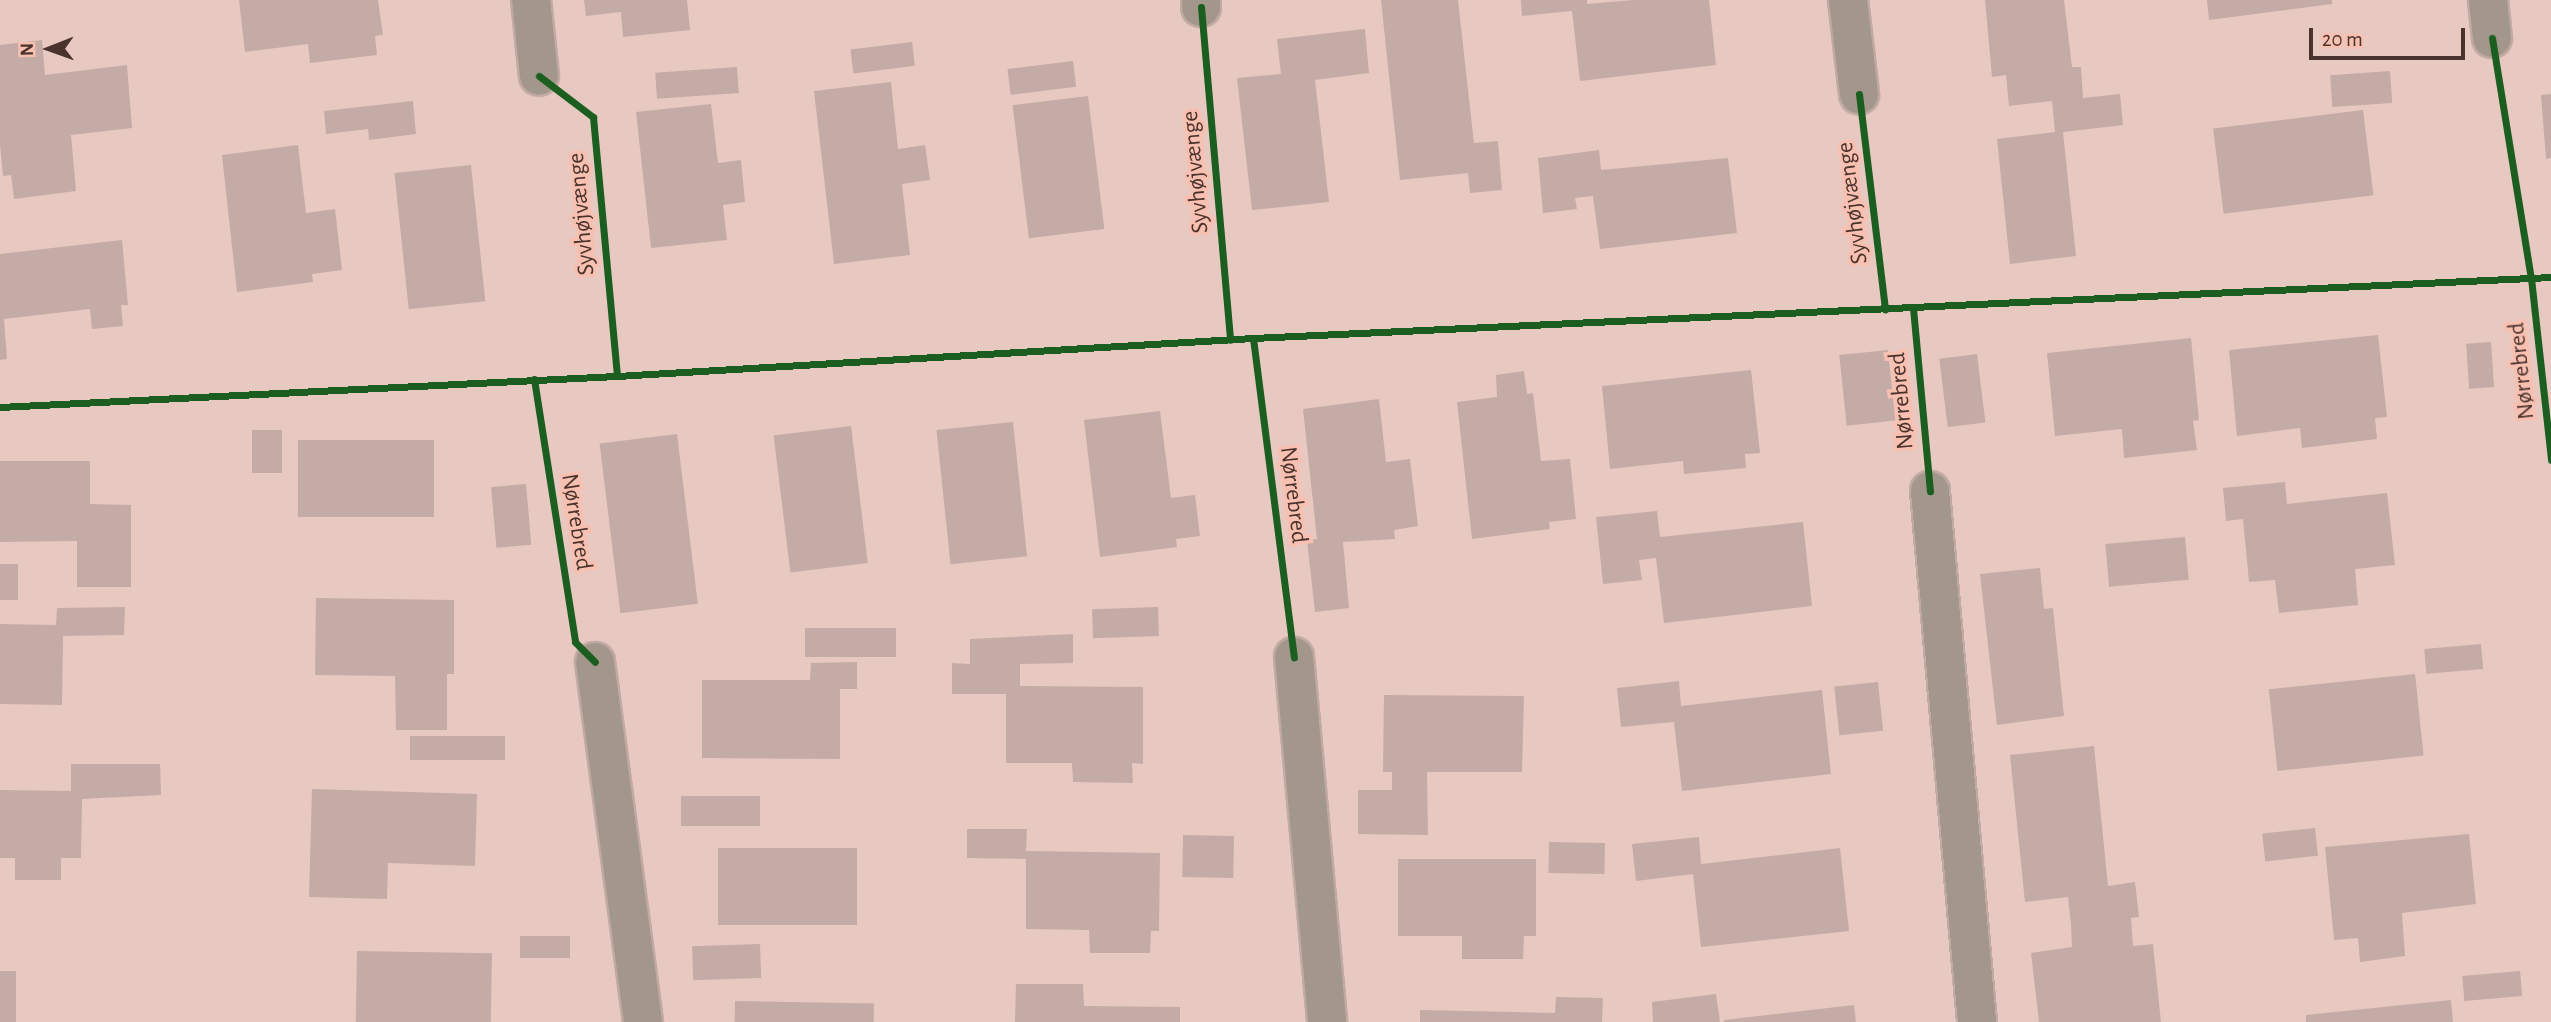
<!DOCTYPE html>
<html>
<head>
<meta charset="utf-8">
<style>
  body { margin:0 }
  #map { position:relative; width:2551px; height:1022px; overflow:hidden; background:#e8c9c1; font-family:"Alegreya Sans",sans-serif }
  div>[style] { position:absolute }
  .building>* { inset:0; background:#c4aba5; transform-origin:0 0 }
  .roads { filter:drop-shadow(2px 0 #c2aaa4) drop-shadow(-2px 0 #c2aaa4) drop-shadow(0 2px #c2aaa4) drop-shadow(0 -2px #c2aaa4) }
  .minor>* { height:38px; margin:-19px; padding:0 19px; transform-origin:19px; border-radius:19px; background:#a2978a }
  .cycleway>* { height:7px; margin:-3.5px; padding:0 3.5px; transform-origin:3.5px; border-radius:3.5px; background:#1b5e20 }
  span { translate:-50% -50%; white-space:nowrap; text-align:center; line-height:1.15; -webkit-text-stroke:7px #f8c0b1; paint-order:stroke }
  .street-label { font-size:24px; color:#4a332d }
  .north { position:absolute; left:14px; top:14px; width:70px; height:70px; -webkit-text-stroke:5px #f8c0b1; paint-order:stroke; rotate:269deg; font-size:19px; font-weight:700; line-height:28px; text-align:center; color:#4a332d }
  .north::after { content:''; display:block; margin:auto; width:24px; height:32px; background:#4a332d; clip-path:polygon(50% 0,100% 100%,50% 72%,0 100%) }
  .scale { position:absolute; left:2309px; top:28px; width:156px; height:32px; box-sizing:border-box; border:4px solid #4a332d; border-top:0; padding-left:9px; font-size:21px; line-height:24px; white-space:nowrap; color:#4a332d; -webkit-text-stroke:5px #f8c0b1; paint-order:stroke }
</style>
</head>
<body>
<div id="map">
  <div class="building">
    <i style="clip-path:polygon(239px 0,378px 0,383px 35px,375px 36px,377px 55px,310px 63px,308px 44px,245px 52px)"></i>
    <i style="clip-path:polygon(584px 0,687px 0,690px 30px,623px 37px,621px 12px,586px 16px)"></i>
    <i style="clip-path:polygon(1381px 0,1458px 0,1474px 143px,1498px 141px,1502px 190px,1470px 193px,1468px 173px,1400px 180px)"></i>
    <i style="clip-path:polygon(1521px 0,1587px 0,1587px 4px,1633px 0,1709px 0,1716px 65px,1580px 81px,1572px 11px,1522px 16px)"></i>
    <i style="clip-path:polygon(1985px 0,2064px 0,2072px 67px,2081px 67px,2083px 98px,2120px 94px,2123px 125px,2063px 132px,2076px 256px,2010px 264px,1997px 139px,2055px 132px,2052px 101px,2009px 106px,2006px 75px,1992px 77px)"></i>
    <i style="clip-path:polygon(2207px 0,2332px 0,2332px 4px,2209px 20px)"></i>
    <i style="clip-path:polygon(1365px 29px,1369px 73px,1315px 80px,1329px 202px,1252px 210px,1237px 78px,1281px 74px,1277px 39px)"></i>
    <i style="clip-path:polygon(42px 40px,45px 75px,127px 65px,132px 128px,71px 135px,76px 191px,14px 199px,11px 175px,3px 176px,0 144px,0 45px)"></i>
    <i style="left:912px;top:42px;width:24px;height:62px;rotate:83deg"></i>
    <i style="left:1073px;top:61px;width:26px;height:66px;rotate:83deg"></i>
    <i style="left:737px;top:67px;width:26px;height:82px;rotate:86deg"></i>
    <i style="left:2390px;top:71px;width:32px;height:60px;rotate:86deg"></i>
    <i style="clip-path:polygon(891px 82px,898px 149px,925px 145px,930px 180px,902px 184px,910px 255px,834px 264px,814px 91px)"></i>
    <i style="clip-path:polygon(2551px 94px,2551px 158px,2546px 159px,2541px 95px)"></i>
    <i style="left:1088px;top:96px;width:134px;height:76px;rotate:83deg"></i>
    <i style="clip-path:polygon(413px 101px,416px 134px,369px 140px,368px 129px,326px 134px,324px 111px)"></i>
    <i style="clip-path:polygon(711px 104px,718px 163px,741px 160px,745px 202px,723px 205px,727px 240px,651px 248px,636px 112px)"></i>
    <i style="left:2363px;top:110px;width:86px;height:151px;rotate:83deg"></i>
    <i style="clip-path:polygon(298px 145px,306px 213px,335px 209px,342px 270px,312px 274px,313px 282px,237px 292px,222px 155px)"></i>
    <i style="clip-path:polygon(1599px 150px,1601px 170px,1728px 158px,1737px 233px,1600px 249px,1593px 196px,1575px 198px,1577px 209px,1543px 213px,1538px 158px)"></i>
    <i style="left:471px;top:165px;width:137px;height:77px;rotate:84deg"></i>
    <i style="clip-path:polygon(122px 240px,128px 305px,121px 305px,123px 326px,92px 329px,90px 309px,4px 319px,7px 359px,0 360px,0 254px)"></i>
    <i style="clip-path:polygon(2378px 335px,2387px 417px,2375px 418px,2377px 439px,2302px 448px,2300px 428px,2237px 436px,2229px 350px)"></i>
    <i style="clip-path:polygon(2191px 338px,2199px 420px,2193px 421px,2197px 450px,2124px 458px,2122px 429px,2055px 436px,2047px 353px)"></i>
    <i style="left:2491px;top:342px;width:45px;height:25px;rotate:86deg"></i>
    <i style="left:1888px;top:350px;width:71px;height:49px;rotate:84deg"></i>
    <i style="left:1977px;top:354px;width:69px;height:38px;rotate:83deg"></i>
    <i style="clip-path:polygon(1751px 370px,1760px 453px,1745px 454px,1746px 468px,1684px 474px,1683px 461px,1610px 469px,1602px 386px)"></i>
    <i style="clip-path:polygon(1524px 371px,1527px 394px,1533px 393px,1541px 461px,1570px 459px,1576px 519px,1549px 522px,1550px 529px,1472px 539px,1457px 402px,1497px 397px,1496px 375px)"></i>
    <i style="clip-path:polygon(1379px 399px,1386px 462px,1410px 459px,1418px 526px,1394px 530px,1395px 539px,1343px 542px,1349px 608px,1315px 612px,1307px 540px,1317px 539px,1303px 409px)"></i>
    <i style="clip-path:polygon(1160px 411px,1171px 498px,1195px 495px,1200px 536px,1176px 539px,1177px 547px,1100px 557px,1084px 420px)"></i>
    <i style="left:1013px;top:422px;width:135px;height:77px;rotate:84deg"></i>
    <i style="left:851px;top:426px;width:138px;height:78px;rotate:83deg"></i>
    <i style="left:252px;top:430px;width:30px;height:43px"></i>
    <i style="left:677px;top:434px;width:171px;height:78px;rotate:83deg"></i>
    <i style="left:298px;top:440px;width:136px;height:77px"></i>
    <i style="clip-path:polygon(0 461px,90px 461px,90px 504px,131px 505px,131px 587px,77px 587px,77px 541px,0 542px)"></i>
    <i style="clip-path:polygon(2285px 482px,2287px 504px,2387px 493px,2395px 565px,2355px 569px,2358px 605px,2279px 613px,2275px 580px,2249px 582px,2243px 519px,2226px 521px,2223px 488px)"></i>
    <i style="left:526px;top:484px;width:61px;height:35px;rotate:85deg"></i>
    <i style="clip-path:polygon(1657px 511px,1660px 537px,1803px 522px,1812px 606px,1664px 623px,1656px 558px,1639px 560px,1642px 580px,1603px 584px,1596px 517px)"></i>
    <i style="left:2185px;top:537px;width:43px;height:80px;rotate:85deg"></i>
    <i style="left:0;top:564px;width:18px;height:36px"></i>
    <i style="clip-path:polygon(2040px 568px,2044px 609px,2053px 608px,2064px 716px,1997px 725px,1980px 574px)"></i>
    <i style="clip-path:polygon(316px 598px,454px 600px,454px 674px,447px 674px,447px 730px,396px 730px,395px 676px,315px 675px)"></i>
    <i style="clip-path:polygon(125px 607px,124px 635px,63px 636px,62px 705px,0 704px,0 624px,56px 625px,57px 608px)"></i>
    <i style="left:1158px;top:607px;width:29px;height:66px;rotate:88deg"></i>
    <i style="left:896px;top:628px;width:29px;height:91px;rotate:90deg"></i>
    <i style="clip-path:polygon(1073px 634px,1073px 663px,1020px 664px,1020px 686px,1143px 687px,1143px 764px,1132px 763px,1133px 783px,1073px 782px,1072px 763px,1006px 763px,1006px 694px,952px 694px,952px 663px,970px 664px,970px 639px)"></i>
    <i style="left:2481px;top:644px;width:25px;height:57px;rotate:85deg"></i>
    <i style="clip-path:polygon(857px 662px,857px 689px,840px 689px,840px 759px,702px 758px,702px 680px,810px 680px,811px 663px)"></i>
    <i style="left:2415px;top:674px;width:82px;height:147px;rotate:84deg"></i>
    <i style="clip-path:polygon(1679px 681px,1681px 706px,1822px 690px,1831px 774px,1682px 791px,1674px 722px,1621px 727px,1617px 688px)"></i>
    <i style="left:1878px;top:682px;width:49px;height:44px;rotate:84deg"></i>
    <i style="clip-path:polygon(1384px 695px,1524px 696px,1522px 772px,1427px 772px,1428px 835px,1358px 834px,1358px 790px,1392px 790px,1392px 772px,1383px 772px)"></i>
    <i style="left:505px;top:736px;width:24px;height:95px;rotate:90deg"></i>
    <i style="clip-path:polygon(2094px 746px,2108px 886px,2135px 882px,2139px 917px,2131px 918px,2133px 946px,2153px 944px,2161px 1022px,2039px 1022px,2031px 953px,2072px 947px,2071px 925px,2068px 897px,2025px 902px,2010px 755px)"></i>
    <i style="clip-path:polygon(71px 764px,160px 764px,161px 795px,82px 799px,81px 858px,61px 858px,61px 880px,15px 880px,15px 858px,0 858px,0 790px,71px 791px)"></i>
    <i style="clip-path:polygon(312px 789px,477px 794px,475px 866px,388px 863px,387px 899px,309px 897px)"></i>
    <i style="left:681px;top:796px;width:79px;height:30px"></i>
    <i style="left:2315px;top:828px;width:28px;height:53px;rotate:84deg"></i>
    <i style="clip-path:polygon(967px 829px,1027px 829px,1026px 851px,1160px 853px,1159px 931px,1151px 931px,1150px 953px,1090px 953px,1089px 930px,1026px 929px,1026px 859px,967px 858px)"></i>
    <i style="clip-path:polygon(2469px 834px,2476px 904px,2402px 913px,2405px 956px,2360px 962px,2358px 938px,2334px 940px,2325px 847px)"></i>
    <i style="left:1183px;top:835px;width:51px;height:42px;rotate:1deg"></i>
    <i style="clip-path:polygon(1699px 837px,1701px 864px,1840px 848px,1849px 931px,1701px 947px,1693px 874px,1636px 881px,1632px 844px)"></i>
    <i style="left:1549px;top:842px;width:56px;height:31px;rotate:1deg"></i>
    <i style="left:718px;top:848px;width:139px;height:77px"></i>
    <i style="clip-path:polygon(1398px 859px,1536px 859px,1536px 936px,1524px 936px,1523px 959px,1462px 959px,1462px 936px,1398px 936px)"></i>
    <i style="left:520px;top:936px;width:50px;height:22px"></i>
    <i style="left:760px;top:944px;width:34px;height:68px;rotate:88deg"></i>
    <i style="left:357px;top:951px;width:135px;height:71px;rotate:1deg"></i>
    <i style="left:0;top:971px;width:16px;height:51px"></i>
    <i style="left:2520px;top:971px;width:25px;height:58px;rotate:85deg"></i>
    <i style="clip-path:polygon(1016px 984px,1083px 984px,1084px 1006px,1180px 1007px,1180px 1022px,1015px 1022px)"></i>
    <i style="clip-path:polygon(1716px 994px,1720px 1022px,1653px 1022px,1652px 1002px)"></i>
    <i style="clip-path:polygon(1556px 997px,1603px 998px,1602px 1022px,1420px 1022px,1420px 1010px,1555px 1013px)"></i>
    <i style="clip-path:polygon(2451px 1000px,2453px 1022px,2306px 1022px,2306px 1015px)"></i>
    <i style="left:735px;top:1001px;width:139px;height:21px;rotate:1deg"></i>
    <i style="clip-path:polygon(1854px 1005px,1856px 1022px,1724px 1022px,1724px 1020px)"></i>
  </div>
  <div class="roads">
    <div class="minor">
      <i style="left:531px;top:0;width:76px;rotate:84deg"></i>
      <i style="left:1201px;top:0;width:7px;rotate:90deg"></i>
      <i style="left:1848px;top:0;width:95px;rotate:83.3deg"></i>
      <i style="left:2488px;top:0;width:38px;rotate:84deg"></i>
      <i style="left:1930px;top:491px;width:533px;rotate:84.94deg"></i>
      <i style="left:1294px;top:657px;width:366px;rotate:84.8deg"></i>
      <i style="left:595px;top:662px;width:363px;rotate:82.4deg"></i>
    </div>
  </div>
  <div class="cycleway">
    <i style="left:1201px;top:7px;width:334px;rotate:85deg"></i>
    <i style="left:2492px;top:38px;width:243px;rotate:80.8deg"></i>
    <i style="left:2531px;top:278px;width:183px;rotate:83.7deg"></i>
    <i style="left:539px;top:76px;width:68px;rotate:37.2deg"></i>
    <i style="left:593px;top:117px;width:260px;rotate:84.7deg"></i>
    <i style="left:1859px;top:94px;width:217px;rotate:83.1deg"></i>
    <i style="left:1913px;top:308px;width:184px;rotate:84.7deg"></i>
    <i style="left:1253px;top:338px;width:322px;rotate:82.7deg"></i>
    <i style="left:534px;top:379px;width:266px;rotate:81.1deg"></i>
    <i style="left:575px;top:642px;width:28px;rotate:45deg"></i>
    <i style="left:0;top:407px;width:618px;rotate:-2.88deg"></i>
    <i style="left:617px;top:376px;width:637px;rotate:-3.42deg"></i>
    <i style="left:1253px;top:338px;width:1299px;rotate:-2.69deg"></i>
  </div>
  <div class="street-label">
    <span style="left:1196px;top:172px;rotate:-95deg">Syvhøjvænge</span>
    <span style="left:1853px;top:203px;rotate:-97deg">Syvhøjvænge</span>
    <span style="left:582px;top:214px;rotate:-95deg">Syvhøjvænge</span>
    <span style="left:2522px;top:371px;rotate:-96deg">Nørrebred</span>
    <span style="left:1902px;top:401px;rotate:-95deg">Nørrebred</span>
    <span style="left:1293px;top:495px;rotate:83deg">Nørrebred</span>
    <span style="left:576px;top:522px;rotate:81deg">Nørrebred</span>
  </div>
  <div class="north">N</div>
  <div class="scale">20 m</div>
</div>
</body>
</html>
